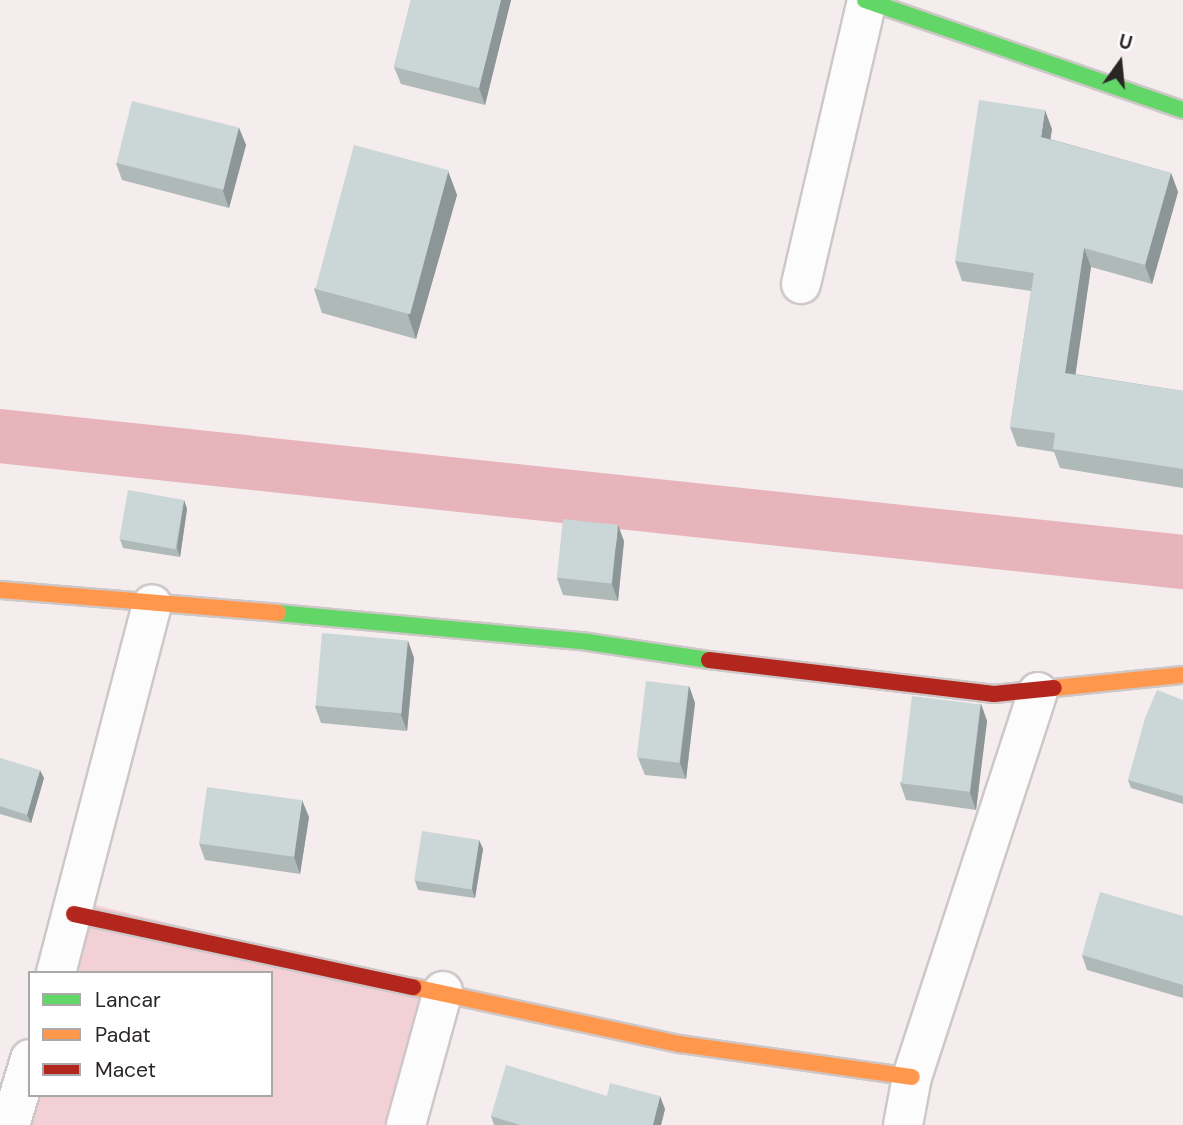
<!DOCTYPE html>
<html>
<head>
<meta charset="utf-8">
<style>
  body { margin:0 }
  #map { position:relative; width:1183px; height:1125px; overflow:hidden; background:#f4eced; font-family:"DM Sans",sans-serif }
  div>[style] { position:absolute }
  .green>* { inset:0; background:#f2d0d5 }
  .canal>* { height:54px; margin:-27px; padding:0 27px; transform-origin:27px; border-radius:27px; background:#e7b4bb }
  .roads { filter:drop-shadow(2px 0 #cec7c8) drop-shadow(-2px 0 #cec7c8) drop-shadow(0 2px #cec7c8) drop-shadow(0 -2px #cec7c8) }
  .street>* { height:38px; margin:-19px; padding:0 19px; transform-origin:19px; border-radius:19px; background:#fdfcfc }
  .fast>* { height:16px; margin:-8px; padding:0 8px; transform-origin:8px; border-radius:8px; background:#63d668 }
  .slow>* { height:16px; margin:-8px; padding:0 8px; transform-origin:8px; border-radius:8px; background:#ff974d }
  .jam>* { height:16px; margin:-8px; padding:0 8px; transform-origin:8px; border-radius:8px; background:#b3261e }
  .wall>* { inset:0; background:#aeb9b8 }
  .shaded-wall>* { inset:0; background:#8d9696 }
  .building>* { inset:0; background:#cad7d6; transform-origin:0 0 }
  span { translate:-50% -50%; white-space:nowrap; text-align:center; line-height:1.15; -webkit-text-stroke:5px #fff; paint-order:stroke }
  .legend { position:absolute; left:28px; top:971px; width:245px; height:126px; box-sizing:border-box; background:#fff; border:2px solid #aaa8a8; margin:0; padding:9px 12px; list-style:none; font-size:21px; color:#2b2626 }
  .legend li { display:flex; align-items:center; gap:14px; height:35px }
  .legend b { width:35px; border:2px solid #aaa8a8 }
  .north { position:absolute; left:1085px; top:28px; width:70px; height:70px; -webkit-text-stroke:5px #fff; paint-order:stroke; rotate:15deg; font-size:19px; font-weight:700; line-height:28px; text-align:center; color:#2b2626 }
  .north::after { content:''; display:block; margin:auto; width:24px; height:32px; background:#2b2626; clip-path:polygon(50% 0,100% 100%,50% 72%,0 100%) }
</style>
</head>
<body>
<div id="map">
  <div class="green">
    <i style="clip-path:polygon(91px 904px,443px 991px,406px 1125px,16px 1125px,30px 1095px,271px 1095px,271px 973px,68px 973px)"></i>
  </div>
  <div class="canal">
    <i style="left:0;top:436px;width:1190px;rotate:6.08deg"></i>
  </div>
  <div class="roads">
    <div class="street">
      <i style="left:801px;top:284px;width:291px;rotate:-76.9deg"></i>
      <i style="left:56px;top:973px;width:381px;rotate:-75.4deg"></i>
      <i style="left:10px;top:1125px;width:69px;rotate:-73.1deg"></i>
      <i style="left:406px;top:1125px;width:139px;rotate:-74.6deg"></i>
      <i style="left:903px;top:1125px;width:49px;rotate:-79.4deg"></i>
      <i style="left:912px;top:1077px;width:405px;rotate:-71.9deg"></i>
    </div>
    <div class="fast">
      <i style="left:865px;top:0;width:336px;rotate:19.1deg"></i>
      <i style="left:278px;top:613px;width:311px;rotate:5.3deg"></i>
      <i style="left:588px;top:642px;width:122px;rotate:8.5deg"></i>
    </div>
    <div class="slow">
      <i style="left:0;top:590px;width:279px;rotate:4.7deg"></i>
      <i style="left:1054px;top:688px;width:130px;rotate:-5.8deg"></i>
      <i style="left:413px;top:987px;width:273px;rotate:12.1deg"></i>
      <i style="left:680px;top:1044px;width:234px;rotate:8.1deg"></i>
    </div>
    <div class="jam">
      <i style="left:709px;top:660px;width:287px;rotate:6.8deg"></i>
      <i style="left:994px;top:694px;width:60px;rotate:-5.7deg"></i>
      <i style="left:74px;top:914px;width:347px;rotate:12.2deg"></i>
    </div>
  </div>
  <div class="wall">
    <i style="clip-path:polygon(411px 0,511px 0,485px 105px,401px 84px,394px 67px)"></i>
    <i style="clip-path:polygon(239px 128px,246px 145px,229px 208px,122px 180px,116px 163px)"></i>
    <i style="clip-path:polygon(1052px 129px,1050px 139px,1171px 173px,1178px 192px,1152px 284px,1091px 267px,1075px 374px,1183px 391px,1183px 488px,1060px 468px,1054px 452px,1017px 446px,1010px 427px,1031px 291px,962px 281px,955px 261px)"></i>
    <i style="clip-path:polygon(448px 171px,457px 195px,416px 339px,322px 313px,314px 289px)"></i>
    <i style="clip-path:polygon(184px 500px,187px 509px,180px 557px,123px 548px,120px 539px)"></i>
    <i style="clip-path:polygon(624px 541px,618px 601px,563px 595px,557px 578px)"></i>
    <i style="clip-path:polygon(408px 641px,414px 658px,407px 731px,321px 723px,315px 706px)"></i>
    <i style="clip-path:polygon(689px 686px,695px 703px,686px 779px,645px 775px,638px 758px)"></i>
    <i style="clip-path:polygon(1183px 700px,1183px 804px,1131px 788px,1128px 780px)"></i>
    <i style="clip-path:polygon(981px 704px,987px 721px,976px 810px,906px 800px,900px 783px)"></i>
    <i style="clip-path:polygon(0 758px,44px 778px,31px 823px,0 814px)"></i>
    <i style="clip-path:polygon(309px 817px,300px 874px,205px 860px,199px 843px)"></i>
    <i style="clip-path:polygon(479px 840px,483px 849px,475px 898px,418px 890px,415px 881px)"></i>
    <i style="clip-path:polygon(1183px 916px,1183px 998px,1087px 970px,1082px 955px)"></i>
    <i style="clip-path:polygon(607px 1096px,665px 1109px,661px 1125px,494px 1125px,491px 1116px)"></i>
  </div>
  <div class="shaded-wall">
    <i style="clip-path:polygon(501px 0,511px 0,485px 105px,479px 88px)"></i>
    <i style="clip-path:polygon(1045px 110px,1052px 129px,1048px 156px,1041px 137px)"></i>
    <i style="clip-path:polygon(239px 128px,246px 145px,229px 208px,223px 191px)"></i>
    <i style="clip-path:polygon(448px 171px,457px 195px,416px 339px,408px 315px)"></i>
    <i style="clip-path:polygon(1171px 173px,1178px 192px,1152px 284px,1145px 265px)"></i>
    <i style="clip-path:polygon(1084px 248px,1091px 267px,1073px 392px,1065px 373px)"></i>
    <i style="clip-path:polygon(184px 500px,187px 509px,180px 557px,177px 548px)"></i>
    <i style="clip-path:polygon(618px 525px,624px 541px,618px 601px,612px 584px)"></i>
    <i style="clip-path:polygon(408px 641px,414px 658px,407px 731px,401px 715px)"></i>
    <i style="clip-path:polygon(689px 686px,695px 703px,686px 779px,680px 763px)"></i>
    <i style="clip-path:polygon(981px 704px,987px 721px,976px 810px,970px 793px)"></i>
    <i style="clip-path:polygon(40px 770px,44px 778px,31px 823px,27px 815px)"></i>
    <i style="clip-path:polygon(302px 800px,309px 817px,300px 874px,294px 857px)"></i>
    <i style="clip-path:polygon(479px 840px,483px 849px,475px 898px,472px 889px)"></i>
    <i style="clip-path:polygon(660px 1096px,665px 1109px,661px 1125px,653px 1125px)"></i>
  </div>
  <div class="building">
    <i style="clip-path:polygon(411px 0,501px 0,479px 88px,394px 67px)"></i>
    <i style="clip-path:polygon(979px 100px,1045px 110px,1041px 137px,1171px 173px,1145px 265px,1084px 248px,1065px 373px,1183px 391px,1183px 469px,1053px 449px,1055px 433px,1010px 427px,1034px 273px,955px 261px)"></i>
    <i style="left:132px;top:101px;width:110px;height:64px;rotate:14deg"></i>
    <i style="left:354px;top:145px;width:98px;height:149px;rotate:15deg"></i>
    <i style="left:128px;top:490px;width:57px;height:50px;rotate:10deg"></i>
    <i style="left:563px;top:519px;width:55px;height:59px;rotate:6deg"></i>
    <i style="left:322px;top:633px;width:86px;height:73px;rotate:5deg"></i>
    <i style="left:646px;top:681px;width:43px;height:77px;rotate:7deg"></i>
    <i style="clip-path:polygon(1157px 690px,1183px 700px,1183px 796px,1128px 780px,1145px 718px)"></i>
    <i style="left:912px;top:696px;width:69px;height:88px;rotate:7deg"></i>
    <i style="clip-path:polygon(0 758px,40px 770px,27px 815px,0 806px)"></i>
    <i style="left:207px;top:787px;width:96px;height:57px;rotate:8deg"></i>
    <i style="left:422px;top:831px;width:58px;height:50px;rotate:9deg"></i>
    <i style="clip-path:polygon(1100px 892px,1183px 916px,1183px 985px,1082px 955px)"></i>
    <i style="clip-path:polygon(506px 1065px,607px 1096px,610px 1083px,660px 1096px,653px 1125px,520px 1125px,491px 1116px)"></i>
  </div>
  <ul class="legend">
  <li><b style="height:9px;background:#63d668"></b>Lancar</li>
  <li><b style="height:9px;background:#ff974d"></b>Padat</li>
  <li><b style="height:9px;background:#b3261e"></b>Macet</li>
  </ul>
  <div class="north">U</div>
</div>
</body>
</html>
